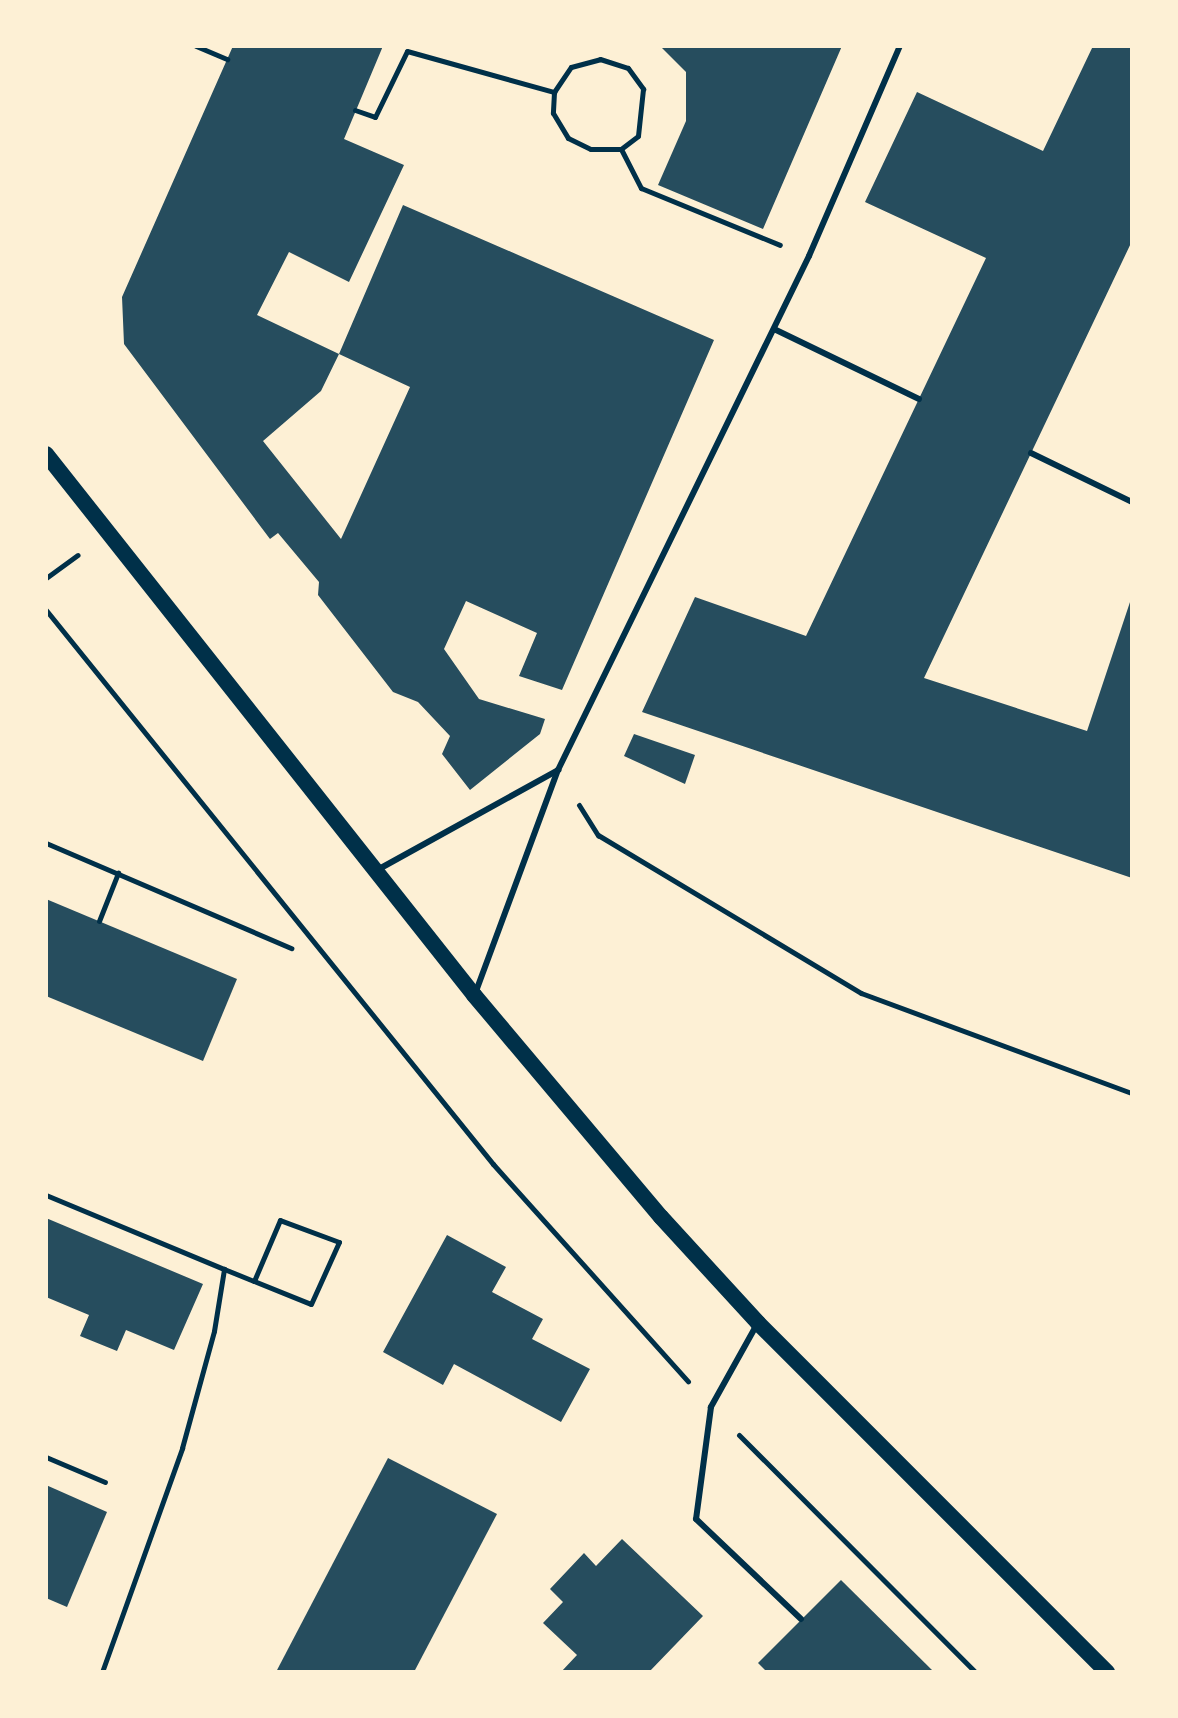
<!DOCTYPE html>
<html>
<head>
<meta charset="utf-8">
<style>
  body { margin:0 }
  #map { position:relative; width:1178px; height:1718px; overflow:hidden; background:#fdf0d5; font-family:"Source Sans 3",sans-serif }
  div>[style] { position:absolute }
  .building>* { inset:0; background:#264d5e }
  .path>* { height:5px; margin:-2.5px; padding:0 2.5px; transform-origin:2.5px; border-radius:2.5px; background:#003049 }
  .service>* { height:6px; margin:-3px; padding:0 3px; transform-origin:3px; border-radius:3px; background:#003049 }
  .secondary>* { height:16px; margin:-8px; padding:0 8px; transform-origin:8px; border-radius:8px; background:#003049 }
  span { translate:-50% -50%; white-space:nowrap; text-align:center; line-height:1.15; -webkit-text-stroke:8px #fdf0d5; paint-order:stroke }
  .frame { position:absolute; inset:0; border:48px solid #fdf0d5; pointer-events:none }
</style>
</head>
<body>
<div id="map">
  <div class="building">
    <i style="clip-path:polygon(evenodd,233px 46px,383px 46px,344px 139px,404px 165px,349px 282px,289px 252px,257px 315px,339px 354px,403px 205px,714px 340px,562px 690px,519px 676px,537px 633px,466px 601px,444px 649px,479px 699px,545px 719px,540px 734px,470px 790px,442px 754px,450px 736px,418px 702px,393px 692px,318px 595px,319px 582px,278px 533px,270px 539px,124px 344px,122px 297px,233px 46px,339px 354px,410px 387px,341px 539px,263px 441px,321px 391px,339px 354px)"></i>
    <i style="clip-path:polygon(660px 46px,842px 46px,763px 229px,658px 185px,686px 121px,686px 72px)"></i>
    <i style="clip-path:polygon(1093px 46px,1132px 46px,1132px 241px,924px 678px,1087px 731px,1132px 596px,1132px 878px,642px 712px,695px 597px,806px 636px,986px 258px,865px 202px,917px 92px,1043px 151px)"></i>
    <i style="clip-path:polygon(634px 734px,695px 755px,685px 784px,624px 756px)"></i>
    <i style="clip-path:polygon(46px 899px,237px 979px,203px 1061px,46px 996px)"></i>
    <i style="clip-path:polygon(46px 1218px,203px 1284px,174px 1350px,126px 1330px,117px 1351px,80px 1336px,89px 1315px,46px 1297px)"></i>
    <i style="clip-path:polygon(447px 1235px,506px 1267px,492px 1292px,543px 1319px,532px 1339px,590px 1369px,561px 1422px,454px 1364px,443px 1385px,383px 1352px)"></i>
    <i style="clip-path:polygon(388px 1458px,497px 1514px,414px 1672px,276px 1672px)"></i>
    <i style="clip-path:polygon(46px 1485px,107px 1512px,67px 1607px,46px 1598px)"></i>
    <i style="clip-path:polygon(622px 1539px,703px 1616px,649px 1672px,561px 1672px,577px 1655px,543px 1623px,563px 1602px,550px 1589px,584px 1553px,596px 1566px)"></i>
    <i style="clip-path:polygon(841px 1580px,934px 1672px,767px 1672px,758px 1663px)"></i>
  </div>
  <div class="path">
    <i style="left:196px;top:46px;width:34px;rotate:23deg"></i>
    <i style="left:554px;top:92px;width:21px;rotate:93deg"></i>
    <i style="left:553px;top:113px;width:29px;rotate:59deg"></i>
    <i style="left:568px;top:138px;width:25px;rotate:26deg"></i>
    <i style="left:591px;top:149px;width:30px"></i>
    <i style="left:355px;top:110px;width:21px;rotate:19deg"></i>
    <i style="left:375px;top:117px;width:73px;rotate:-64.1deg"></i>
    <i style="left:407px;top:51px;width:153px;rotate:15.6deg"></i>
    <i style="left:554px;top:92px;width:30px;rotate:-56deg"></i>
    <i style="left:571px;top:67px;width:30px;rotate:-15deg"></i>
    <i style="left:600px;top:59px;width:29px;rotate:18deg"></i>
    <i style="left:628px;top:68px;width:26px;rotate:54deg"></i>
    <i style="left:643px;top:89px;width:47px;rotate:96.1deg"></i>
    <i style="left:638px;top:136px;width:21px;rotate:143deg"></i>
    <i style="left:621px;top:149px;width:44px;rotate:62.9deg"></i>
    <i style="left:641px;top:188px;width:150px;rotate:22.3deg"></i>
    <i style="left:46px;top:578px;width:39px;rotate:-36deg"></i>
    <i style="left:46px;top:610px;width:712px;rotate:51.1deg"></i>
    <i style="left:493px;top:1164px;width:292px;rotate:48.1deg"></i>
    <i style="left:579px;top:805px;width:36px;rotate:58deg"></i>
    <i style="left:598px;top:835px;width:307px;rotate:31deg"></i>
    <i style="left:861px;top:993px;width:289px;rotate:20.3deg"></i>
    <i style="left:46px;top:843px;width:267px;rotate:23.2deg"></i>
    <i style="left:99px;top:921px;width:52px;rotate:-68.4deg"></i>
    <i style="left:46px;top:1195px;width:193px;rotate:22.6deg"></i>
    <i style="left:224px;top:1269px;width:32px;rotate:22deg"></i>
    <i style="left:254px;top:1281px;width:61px;rotate:22deg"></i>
    <i style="left:311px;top:1304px;width:68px;rotate:-65.7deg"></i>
    <i style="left:339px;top:1242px;width:63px;rotate:-159.6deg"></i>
    <i style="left:280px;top:1220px;width:66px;rotate:113.1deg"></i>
    <i style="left:739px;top:1435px;width:334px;rotate:45.1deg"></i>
    <i style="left:46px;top:1457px;width:64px;rotate:23deg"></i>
    <i style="left:102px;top:1672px;width:238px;rotate:-70.3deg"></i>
    <i style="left:182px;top:1448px;width:121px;rotate:-74.7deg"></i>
    <i style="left:214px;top:1331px;width:63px;rotate:-80.8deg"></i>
  </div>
  <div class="service">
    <i style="left:774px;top:329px;width:161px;rotate:25.8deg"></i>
    <i style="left:1031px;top:453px;width:112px;rotate:25.9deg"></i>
    <i style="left:379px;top:869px;width:205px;rotate:-28.9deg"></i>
    <i style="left:475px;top:994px;width:239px;rotate:-69.7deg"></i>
    <i style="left:558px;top:770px;width:572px;rotate:-63.97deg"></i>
    <i style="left:809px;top:256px;width:229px;rotate:-66.6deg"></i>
    <i style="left:756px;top:1326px;width:93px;rotate:119.1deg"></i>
    <i style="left:711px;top:1407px;width:113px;rotate:97.6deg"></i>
    <i style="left:696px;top:1519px;width:145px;rotate:43.6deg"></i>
  </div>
  <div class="secondary">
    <i style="left:46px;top:454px;width:690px;rotate:51.65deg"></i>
    <i style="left:474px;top:995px;width:290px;rotate:49.9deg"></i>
    <i style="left:661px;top:1217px;width:144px;rotate:47.5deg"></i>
    <i style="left:758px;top:1323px;width:494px;rotate:45deg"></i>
  </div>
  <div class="frame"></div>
</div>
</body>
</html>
